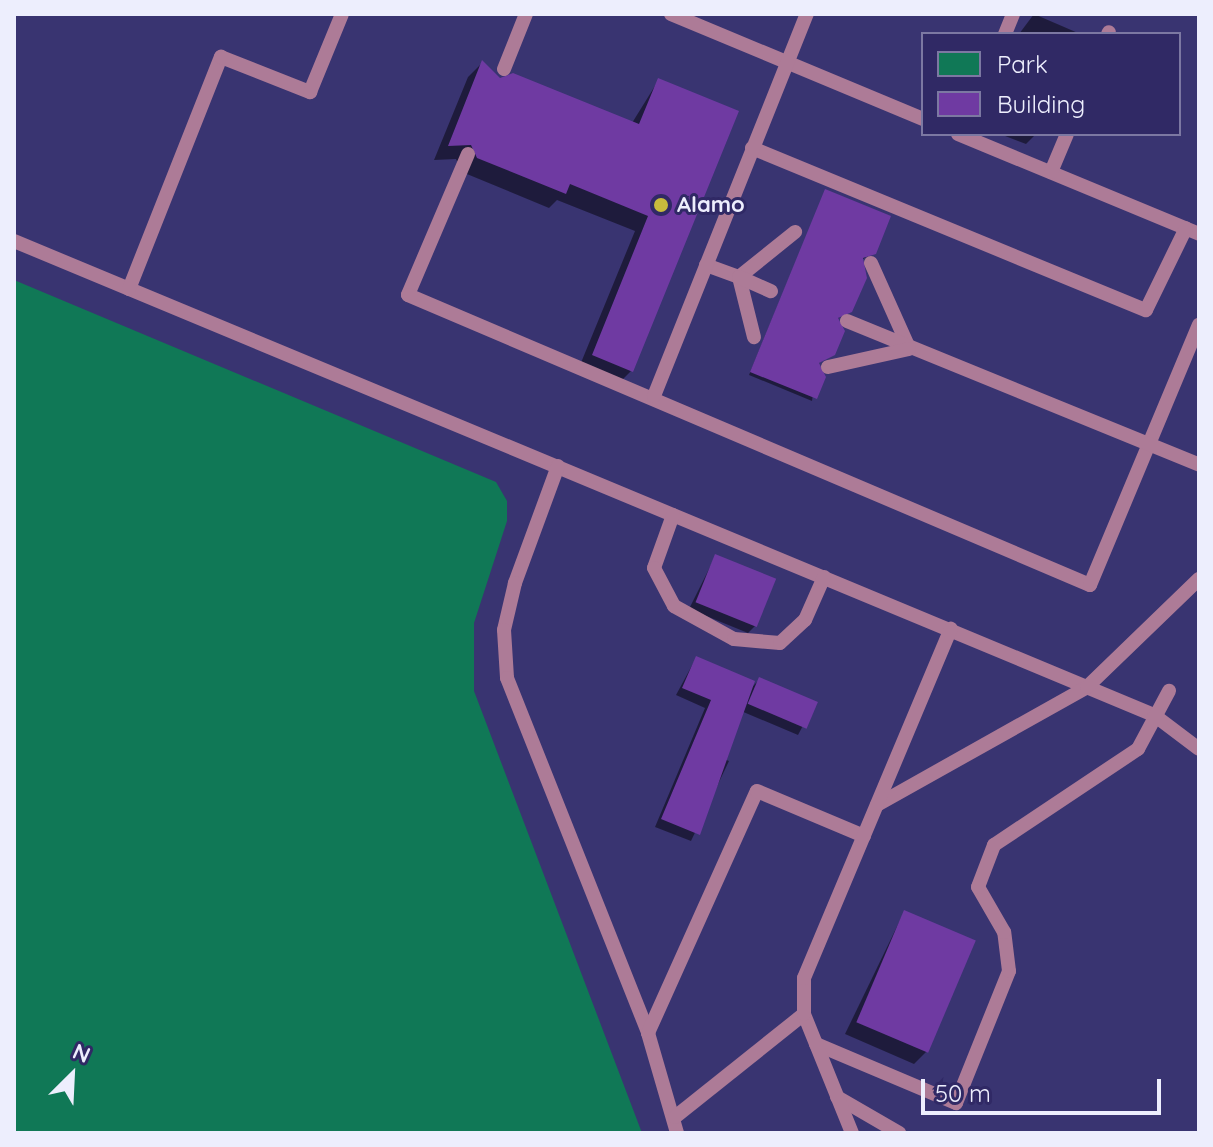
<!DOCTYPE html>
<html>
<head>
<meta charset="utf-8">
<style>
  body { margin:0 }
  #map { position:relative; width:1213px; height:1147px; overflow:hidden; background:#393471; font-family:Quicksand,sans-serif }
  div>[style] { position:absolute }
  .green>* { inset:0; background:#107856 }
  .shadow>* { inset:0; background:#0007 }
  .building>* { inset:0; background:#6f3aa2; transform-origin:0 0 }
  .lane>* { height:14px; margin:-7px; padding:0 7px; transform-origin:7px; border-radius:7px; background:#ad7b97 }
  .dots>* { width:22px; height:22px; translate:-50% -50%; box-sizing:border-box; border:4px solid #302965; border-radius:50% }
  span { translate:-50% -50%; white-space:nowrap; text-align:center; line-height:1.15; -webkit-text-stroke:6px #302965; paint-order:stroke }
  .poi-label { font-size:22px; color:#edeefd; font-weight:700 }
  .left { translate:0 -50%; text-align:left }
  .frame { position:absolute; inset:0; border:16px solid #edeefd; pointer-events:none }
  .legend { position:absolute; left:921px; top:32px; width:260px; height:104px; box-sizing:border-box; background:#302965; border:2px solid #7c78a2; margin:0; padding:10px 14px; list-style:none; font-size:24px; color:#edeefd }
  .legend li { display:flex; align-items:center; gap:16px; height:40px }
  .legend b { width:40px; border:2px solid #7c78a2 }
  .north { position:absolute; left:32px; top:1035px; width:80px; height:80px; -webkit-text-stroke:6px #302965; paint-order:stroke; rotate:24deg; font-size:22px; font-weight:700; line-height:32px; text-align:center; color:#edeefd }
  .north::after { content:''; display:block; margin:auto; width:28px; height:36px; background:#edeefd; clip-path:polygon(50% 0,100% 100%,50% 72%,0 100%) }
  .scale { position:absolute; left:921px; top:1079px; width:240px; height:36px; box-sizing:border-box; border:4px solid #edeefd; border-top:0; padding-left:10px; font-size:24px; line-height:28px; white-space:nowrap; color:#edeefd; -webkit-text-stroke:6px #302965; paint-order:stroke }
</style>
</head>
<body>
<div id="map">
  <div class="green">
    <i style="clip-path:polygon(14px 280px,496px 482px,507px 501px,507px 521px,474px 623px,474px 691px,642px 1133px,14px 1133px)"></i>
  </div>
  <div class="shadow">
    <i style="clip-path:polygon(1034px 14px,1078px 33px,1078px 34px,1019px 34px)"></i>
    <i style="clip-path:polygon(482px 63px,499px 80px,632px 123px,658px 81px,736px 113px,631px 371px,616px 386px,578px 370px,635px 231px,557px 200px,549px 208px,462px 172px,456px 159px,434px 160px,468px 77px)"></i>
    <i style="clip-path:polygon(1000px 134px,1036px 134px,1026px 144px)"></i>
    <i style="clip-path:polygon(825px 191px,874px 253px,861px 260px,851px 311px,836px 319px,833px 354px,817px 364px,812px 401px,749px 375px)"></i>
    <i style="clip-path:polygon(715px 557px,755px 626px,748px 633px,689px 609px)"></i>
    <i style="clip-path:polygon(696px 658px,749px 690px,759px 680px,815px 703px,798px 735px,741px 711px,722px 758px,729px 761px,691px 841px,655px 827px,705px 708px,676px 695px)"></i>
    <i style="clip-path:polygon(904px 912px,926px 1052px,914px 1064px,845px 1034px)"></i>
  </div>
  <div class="building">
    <i style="clip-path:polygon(482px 60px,500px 78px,513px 73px,639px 124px,658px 78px,739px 111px,633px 372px,592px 355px,648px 216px,570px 184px,566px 194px,477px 158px,471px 145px,448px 146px)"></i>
    <i style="clip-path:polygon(825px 189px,891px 216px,876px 254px,863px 258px,867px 278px,852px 312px,838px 318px,845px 331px,835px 355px,819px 363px,826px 377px,817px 399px,750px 372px)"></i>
    <i style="left:715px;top:554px;width:66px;height:52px;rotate:22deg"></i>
    <i style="clip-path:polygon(696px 656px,755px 681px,700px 835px,661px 819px,711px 700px,682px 688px)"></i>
    <i style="left:759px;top:677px;width:64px;height:29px;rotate:23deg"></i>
    <i style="left:904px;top:910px;width:78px;height:122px;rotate:23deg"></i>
  </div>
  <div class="lane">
    <i style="left:671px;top:14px;width:273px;rotate:22.6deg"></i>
    <i style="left:1005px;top:34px;width:22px;rotate:-68deg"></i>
    <i style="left:1108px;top:34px;width:2px;rotate:-63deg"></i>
    <i style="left:504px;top:69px;width:59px;rotate:-68.2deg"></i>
    <i style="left:958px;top:134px;width:261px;rotate:22.5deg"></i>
    <i style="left:752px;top:148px;width:426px;rotate:22.4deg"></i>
    <i style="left:1146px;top:310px;width:91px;rotate:-64deg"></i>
    <i style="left:468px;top:154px;width:153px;rotate:113.1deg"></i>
    <i style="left:408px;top:295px;width:741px;rotate:23.04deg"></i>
    <i style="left:1090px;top:585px;width:282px;rotate:-67.3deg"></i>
    <i style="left:1051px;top:172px;width:41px;rotate:-67.2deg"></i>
    <i style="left:14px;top:241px;width:1235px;rotate:22.58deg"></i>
    <i style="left:1154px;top:715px;width:56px;rotate:37.1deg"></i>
    <i style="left:871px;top:263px;width:93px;rotate:65.9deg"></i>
    <i style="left:706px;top:265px;width:35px;rotate:20deg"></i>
    <i style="left:739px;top:277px;width:72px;rotate:-38.8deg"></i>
    <i style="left:739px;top:277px;width:62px;rotate:76deg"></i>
    <i style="left:739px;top:277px;width:35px;rotate:24deg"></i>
    <i style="left:129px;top:289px;width:250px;rotate:-68.4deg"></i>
    <i style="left:221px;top:57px;width:96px;rotate:21.5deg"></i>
    <i style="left:310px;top:92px;width:84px;rotate:-67.7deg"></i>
    <i style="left:847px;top:321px;width:380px;rotate:22.2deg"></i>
    <i style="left:828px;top:367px;width:83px;rotate:-12.5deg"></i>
    <i style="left:654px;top:396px;width:412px;rotate:-68.2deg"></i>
    <i style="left:558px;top:466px;width:125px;rotate:110.2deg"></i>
    <i style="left:515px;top:583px;width:48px;rotate:103.2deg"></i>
    <i style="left:504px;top:630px;width:48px;rotate:86.4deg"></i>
    <i style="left:507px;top:678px;width:382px;rotate:68.3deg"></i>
    <i style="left:648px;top:1033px;width:104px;rotate:73.8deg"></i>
    <i style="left:673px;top:515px;width:56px;rotate:109.7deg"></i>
    <i style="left:654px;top:568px;width:43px;rotate:62.2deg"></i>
    <i style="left:674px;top:606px;width:68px;rotate:28.8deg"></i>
    <i style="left:734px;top:639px;width:46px;rotate:5deg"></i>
    <i style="left:780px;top:643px;width:34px;rotate:-43deg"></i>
    <i style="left:805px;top:620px;width:47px;rotate:-66.2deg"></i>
    <i style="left:877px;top:805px;width:241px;rotate:-29.3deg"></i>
    <i style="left:1087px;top:687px;width:156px;rotate:-44deg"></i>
    <i style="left:648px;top:1033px;width:265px;rotate:-65.8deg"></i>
    <i style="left:757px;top:791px;width:116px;rotate:22.8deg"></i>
    <i style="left:816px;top:1044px;width:152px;rotate:22.9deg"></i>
    <i style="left:956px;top:1103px;width:142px;rotate:-68.1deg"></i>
    <i style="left:1009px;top:971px;width:39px;rotate:-97deg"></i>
    <i style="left:1004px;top:932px;width:52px;rotate:-120deg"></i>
    <i style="left:978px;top:887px;width:45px;rotate:-69.1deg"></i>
    <i style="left:994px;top:845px;width:173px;rotate:-33.7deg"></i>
    <i style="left:1138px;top:749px;width:66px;rotate:-61.9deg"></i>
    <i style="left:837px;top:1097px;width:72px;rotate:30.1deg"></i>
    <i style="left:675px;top:1117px;width:165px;rotate:-38.6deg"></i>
    <i style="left:852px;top:1133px;width:128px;rotate:-112deg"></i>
    <i style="left:804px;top:1014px;width:36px;rotate:-90deg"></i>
    <i style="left:804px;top:978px;width:379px;rotate:-67.2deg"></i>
  </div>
  <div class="dots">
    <i style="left:661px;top:205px;background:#c7bb3c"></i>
  </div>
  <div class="poi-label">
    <span class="left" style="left:677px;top:205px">Alamo</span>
  </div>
  <div class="frame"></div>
  <ul class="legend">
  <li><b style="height:22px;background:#107856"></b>Park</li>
  <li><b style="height:22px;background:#6f3aa2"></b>Building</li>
  </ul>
  <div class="north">N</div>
  <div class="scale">50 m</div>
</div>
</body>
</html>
